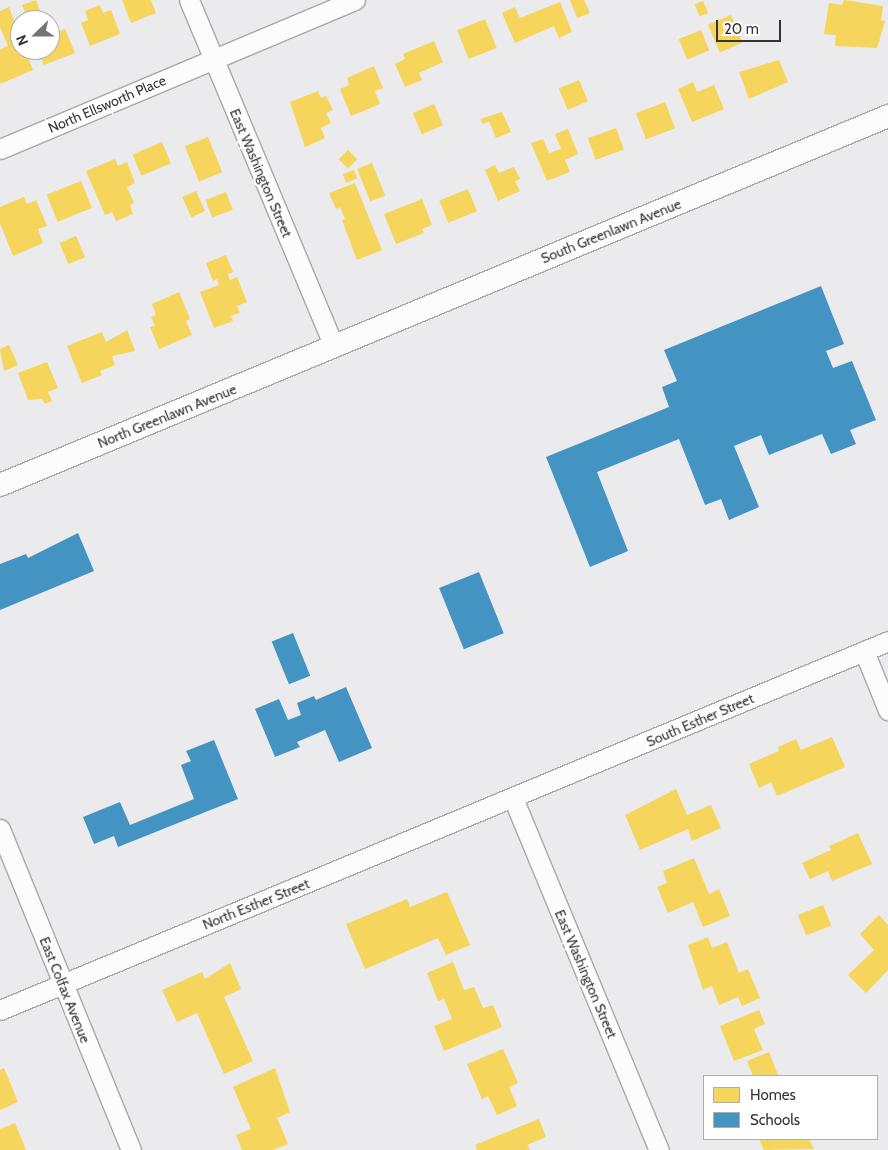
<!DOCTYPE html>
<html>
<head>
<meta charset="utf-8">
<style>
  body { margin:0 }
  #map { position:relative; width:888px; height:1150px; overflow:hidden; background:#ebeaec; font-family:Cabin,sans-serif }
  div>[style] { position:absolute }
  .homes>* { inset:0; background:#f6d55c; transform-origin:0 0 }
  .schools>* { inset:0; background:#4393c3; transform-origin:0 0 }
  .roads { filter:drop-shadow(1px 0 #a8a7a9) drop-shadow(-1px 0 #a8a7a9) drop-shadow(0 1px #a8a7a9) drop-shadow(0 -1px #a8a7a9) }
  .minor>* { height:19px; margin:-9.5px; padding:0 9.5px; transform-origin:9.5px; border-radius:9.5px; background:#fcfcfc }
  .tertiary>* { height:22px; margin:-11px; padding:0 11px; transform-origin:11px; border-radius:11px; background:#fcfcfc }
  span { translate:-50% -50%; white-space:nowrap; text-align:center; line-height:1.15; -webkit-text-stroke:5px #fff; paint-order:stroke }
  .street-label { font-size:14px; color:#343435 }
  .legend { position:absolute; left:703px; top:1075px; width:175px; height:65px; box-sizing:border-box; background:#fff; border:1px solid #aeaeae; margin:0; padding:6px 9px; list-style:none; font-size:15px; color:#343435 }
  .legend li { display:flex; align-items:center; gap:10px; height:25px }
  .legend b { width:25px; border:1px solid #aeaeae }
  .north { position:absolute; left:10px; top:10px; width:50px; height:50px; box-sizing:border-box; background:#fff; border:1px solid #aeaeae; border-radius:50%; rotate:248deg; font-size:14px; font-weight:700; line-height:20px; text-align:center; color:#343435 }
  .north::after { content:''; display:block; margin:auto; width:18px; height:22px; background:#747475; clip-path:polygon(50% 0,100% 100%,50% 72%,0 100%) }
  .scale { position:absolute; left:716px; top:20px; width:65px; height:22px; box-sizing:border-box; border:2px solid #343435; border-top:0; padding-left:6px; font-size:15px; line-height:18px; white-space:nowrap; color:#343435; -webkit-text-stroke:4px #fff; paint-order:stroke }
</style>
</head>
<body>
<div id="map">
  <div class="homes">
    <i style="clip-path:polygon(36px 0,43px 19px,28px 20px,22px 5px)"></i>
    <i style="clip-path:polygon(122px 0,151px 0,156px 13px,131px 23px)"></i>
    <i style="clip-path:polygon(570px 0,584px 0,590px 13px,577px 18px)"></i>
    <i style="clip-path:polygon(844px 0,883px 6px,881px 20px,885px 21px,877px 48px,835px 46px,836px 35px,824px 34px,829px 3px,842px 5px)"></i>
    <i style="left:703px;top:1px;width:13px;height:9px;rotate:67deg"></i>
    <i style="clip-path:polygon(560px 2px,572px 32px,559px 38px,554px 26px,515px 43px,502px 13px,515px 7px,520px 18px)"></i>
    <i style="clip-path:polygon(100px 5px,103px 13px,111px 10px,120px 34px,90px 46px,81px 23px,88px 20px,85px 11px)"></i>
    <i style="clip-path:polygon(9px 7px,20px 37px,20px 50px,25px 50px,33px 70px,0 84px,0 49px,8px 46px,0 27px,0 11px)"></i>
    <i style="left:731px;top:15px;width:30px;height:25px;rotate:67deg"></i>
    <i style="left:485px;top:19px;width:31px;height:30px;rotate:68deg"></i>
    <i style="clip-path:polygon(65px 29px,75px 53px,44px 65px,38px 50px,50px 50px,50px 35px)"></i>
    <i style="left:701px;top:30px;width:22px;height:24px;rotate:68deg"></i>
    <i style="clip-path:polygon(434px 41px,443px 62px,419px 73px,422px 80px,405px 87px,395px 64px,405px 59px,403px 54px)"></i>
    <i style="clip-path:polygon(779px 60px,788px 82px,749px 99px,739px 72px)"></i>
    <i style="clip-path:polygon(374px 66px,383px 88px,375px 91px,380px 104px,351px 116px,340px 89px,349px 85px,347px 78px)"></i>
    <i style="left:579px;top:80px;width:23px;height:22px;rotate:67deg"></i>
    <i style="clip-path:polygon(693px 82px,697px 92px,714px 85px,724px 109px,692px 122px,678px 89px)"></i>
    <i style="clip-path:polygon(318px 91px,321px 98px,326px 96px,333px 110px,326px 113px,331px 123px,321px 128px,325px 138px,305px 147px,290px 102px)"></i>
    <i style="left:665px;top:102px;width:28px;height:31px;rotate:69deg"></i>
    <i style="left:434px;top:104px;width:23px;height:23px;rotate:67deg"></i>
    <i style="clip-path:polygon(502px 112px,511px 132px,496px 138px,489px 121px,483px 124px,480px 119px)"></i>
    <i style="left:616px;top:128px;width:23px;height:30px;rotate:70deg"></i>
    <i style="clip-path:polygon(568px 129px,578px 154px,565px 160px,570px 172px,547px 181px,531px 143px,543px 139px,549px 153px,561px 149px,555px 134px)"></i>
    <i style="left:208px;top:137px;width:38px;height:25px;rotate:68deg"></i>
    <i style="left:162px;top:142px;width:23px;height:32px;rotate:67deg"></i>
    <i style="left:348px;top:150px;width:13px;height:13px;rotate:45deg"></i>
    <i style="clip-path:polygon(115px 159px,118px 166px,127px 162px,135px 183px,127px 187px,134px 203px,130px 205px,133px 214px,116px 221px,112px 212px,105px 215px,86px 171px)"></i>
    <i style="left:372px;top:163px;width:35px;height:16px;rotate:68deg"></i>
    <i style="clip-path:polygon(495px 165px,499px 173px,514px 167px,520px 179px,515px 181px,520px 191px,498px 201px,485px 170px)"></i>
    <i style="left:354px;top:170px;width:9px;height:12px;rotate:69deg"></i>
    <i style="left:81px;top:181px;width:29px;height:37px;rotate:68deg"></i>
    <i style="clip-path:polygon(355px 183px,382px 250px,357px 260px,342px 220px,345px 219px,340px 207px,336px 209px,329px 193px)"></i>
    <i style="left:468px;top:189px;width:24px;height:31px;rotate:68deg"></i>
    <i style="left:196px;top:191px;width:22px;height:15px;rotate:66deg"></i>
    <i style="left:226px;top:192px;width:19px;height:22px;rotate:69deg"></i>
    <i style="clip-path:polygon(24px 197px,27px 204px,36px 200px,47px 226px,38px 229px,43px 243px,13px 256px,0 223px,0 207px)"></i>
    <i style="clip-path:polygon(422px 199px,432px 225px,422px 229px,424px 233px,396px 244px,384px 214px)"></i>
    <i style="left:76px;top:236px;width:23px;height:18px;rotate:67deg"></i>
    <i style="clip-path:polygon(226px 255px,233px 272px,228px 274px,230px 280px,237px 277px,247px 302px,237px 306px,240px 313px,231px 316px,233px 321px,214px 328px,200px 292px,219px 285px,217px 279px,213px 281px,206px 263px)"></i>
    <i style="clip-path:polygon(179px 292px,190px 319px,186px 321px,192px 335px,159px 349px,150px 327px,155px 326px,151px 317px,156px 315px,152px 304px)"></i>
    <i style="clip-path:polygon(127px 330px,135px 351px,112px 356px,115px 365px,100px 371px,102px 375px,82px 383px,67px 346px,102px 332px,106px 342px)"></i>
    <i style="clip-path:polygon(9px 345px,18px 365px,4px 371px,0 349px)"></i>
    <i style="clip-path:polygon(47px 362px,58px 388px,48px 392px,52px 401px,45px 404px,42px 399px,28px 400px,18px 373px)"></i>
    <i style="clip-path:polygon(832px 737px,845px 767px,777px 796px,771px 782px,759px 788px,749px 764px,779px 751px,778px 747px,796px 739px,801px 750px)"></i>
    <i style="clip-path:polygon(676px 789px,687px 815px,711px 805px,721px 828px,692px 841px,688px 829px,640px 850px,625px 815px)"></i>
    <i style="clip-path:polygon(858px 833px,872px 864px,832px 881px,828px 871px,810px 879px,802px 863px,831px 850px,829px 846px)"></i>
    <i style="clip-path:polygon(694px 858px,709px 894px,719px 889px,730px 916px,703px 927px,693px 902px,668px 913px,657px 887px,667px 883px,663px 871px)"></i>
    <i style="clip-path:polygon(447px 892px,470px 945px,446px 955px,438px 938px,365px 969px,346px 924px,407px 899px,410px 907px)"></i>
    <i style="left:823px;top:905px;width:22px;height:27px;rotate:68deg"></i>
    <i style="clip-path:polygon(879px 915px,888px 925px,888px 970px,866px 993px,848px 975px,874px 950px,860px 934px)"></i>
    <i style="clip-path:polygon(708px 937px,712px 948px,727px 942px,739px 973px,748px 969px,760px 998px,742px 1006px,738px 997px,719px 1005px,712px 986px,703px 990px,688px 945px)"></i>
    <i style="clip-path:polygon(453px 962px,464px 990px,474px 987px,483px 1008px,493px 1005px,502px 1027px,444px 1051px,434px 1026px,452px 1019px,444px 999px,438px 1001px,427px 973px)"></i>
    <i style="clip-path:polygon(230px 963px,241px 989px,224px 997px,253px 1061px,224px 1074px,197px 1013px,177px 1022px,162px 990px,202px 972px,205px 979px)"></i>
    <i style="clip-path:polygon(759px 1010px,765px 1024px,754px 1029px,763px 1050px,734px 1061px,720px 1026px)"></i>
    <i style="clip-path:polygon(503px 1049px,518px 1083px,509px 1087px,517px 1106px,497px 1115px,488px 1096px,482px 1099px,467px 1064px)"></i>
    <i style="clip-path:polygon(769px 1052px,778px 1075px,753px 1076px,747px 1061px)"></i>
    <i style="clip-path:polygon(4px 1068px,18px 1102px,0 1110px,0 1070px)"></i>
    <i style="clip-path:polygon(275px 1068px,290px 1112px,277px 1118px,288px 1144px,273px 1150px,242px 1150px,236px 1135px,251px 1129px,233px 1087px)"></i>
    <i style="clip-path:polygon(539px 1119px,546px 1137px,527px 1145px,530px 1150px,477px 1150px,475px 1145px)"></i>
    <i style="clip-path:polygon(15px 1123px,26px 1150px,0 1150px,0 1129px)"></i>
    <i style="clip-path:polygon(759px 1139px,809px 1139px,814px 1149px,764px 1150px)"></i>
  </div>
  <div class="schools">
    <i style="clip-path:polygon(821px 286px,844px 344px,826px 351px,833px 368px,852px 361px,876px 420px,850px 430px,856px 444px,831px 454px,822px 434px,769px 455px,761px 435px,734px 446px,759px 507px,729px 520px,721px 499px,705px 505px,679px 439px,597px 472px,628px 551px,590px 567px,546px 457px,669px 407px,662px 387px,677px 381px,664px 350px)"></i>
    <i style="clip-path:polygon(78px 533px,94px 571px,0 610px,0 564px,26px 554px,28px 558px)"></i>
    <i style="left:479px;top:572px;width:66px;height:43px;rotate:68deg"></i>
    <i style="left:293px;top:633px;width:46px;height:23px;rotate:68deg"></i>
    <i style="clip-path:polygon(346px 687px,372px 748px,339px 762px,325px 730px,297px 742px,300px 747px,275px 757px,255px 709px,279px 699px,288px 720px,301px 715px,297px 703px,314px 696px,316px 700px)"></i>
    <i style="clip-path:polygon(214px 740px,238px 799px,118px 847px,114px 836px,94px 844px,83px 817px,120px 802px,130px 825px,194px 799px,181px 765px,191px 761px,186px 751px)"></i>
  </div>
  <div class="roads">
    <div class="minor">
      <i style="left:189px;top:0;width:376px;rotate:67.3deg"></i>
      <i style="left:0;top:149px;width:385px;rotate:-22.8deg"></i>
      <i style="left:864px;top:651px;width:64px;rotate:67.9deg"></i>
      <i style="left:513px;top:798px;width:381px;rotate:67.5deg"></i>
      <i style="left:0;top:829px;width:347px;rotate:67.8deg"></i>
      <i style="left:0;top:1010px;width:962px;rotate:-22.56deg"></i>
    </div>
    <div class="tertiary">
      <i style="left:0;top:485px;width:962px;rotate:-22.56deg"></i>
    </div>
  </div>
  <div class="street-label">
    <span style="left:107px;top:104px;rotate:-23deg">North Ellsworth Place</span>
    <span style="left:261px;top:173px;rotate:67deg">East Washington Street</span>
    <span style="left:611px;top:231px;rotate:-22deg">South Greenlawn Avenue</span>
    <span style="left:167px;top:416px;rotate:-22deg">North Greenlawn Avenue</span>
    <span style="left:700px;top:720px;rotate:-23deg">South Esther Street</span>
    <span style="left:256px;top:904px;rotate:-22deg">North Esther Street</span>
    <span style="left:586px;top:974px;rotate:67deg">East Washington Street</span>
    <span style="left:65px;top:990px;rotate:68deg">East Colfax Avenue</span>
  </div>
  <ul class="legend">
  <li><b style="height:14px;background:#f6d55c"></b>Homes</li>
  <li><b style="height:14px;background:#4393c3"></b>Schools</li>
  </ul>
  <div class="north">N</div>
  <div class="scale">20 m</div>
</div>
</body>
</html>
